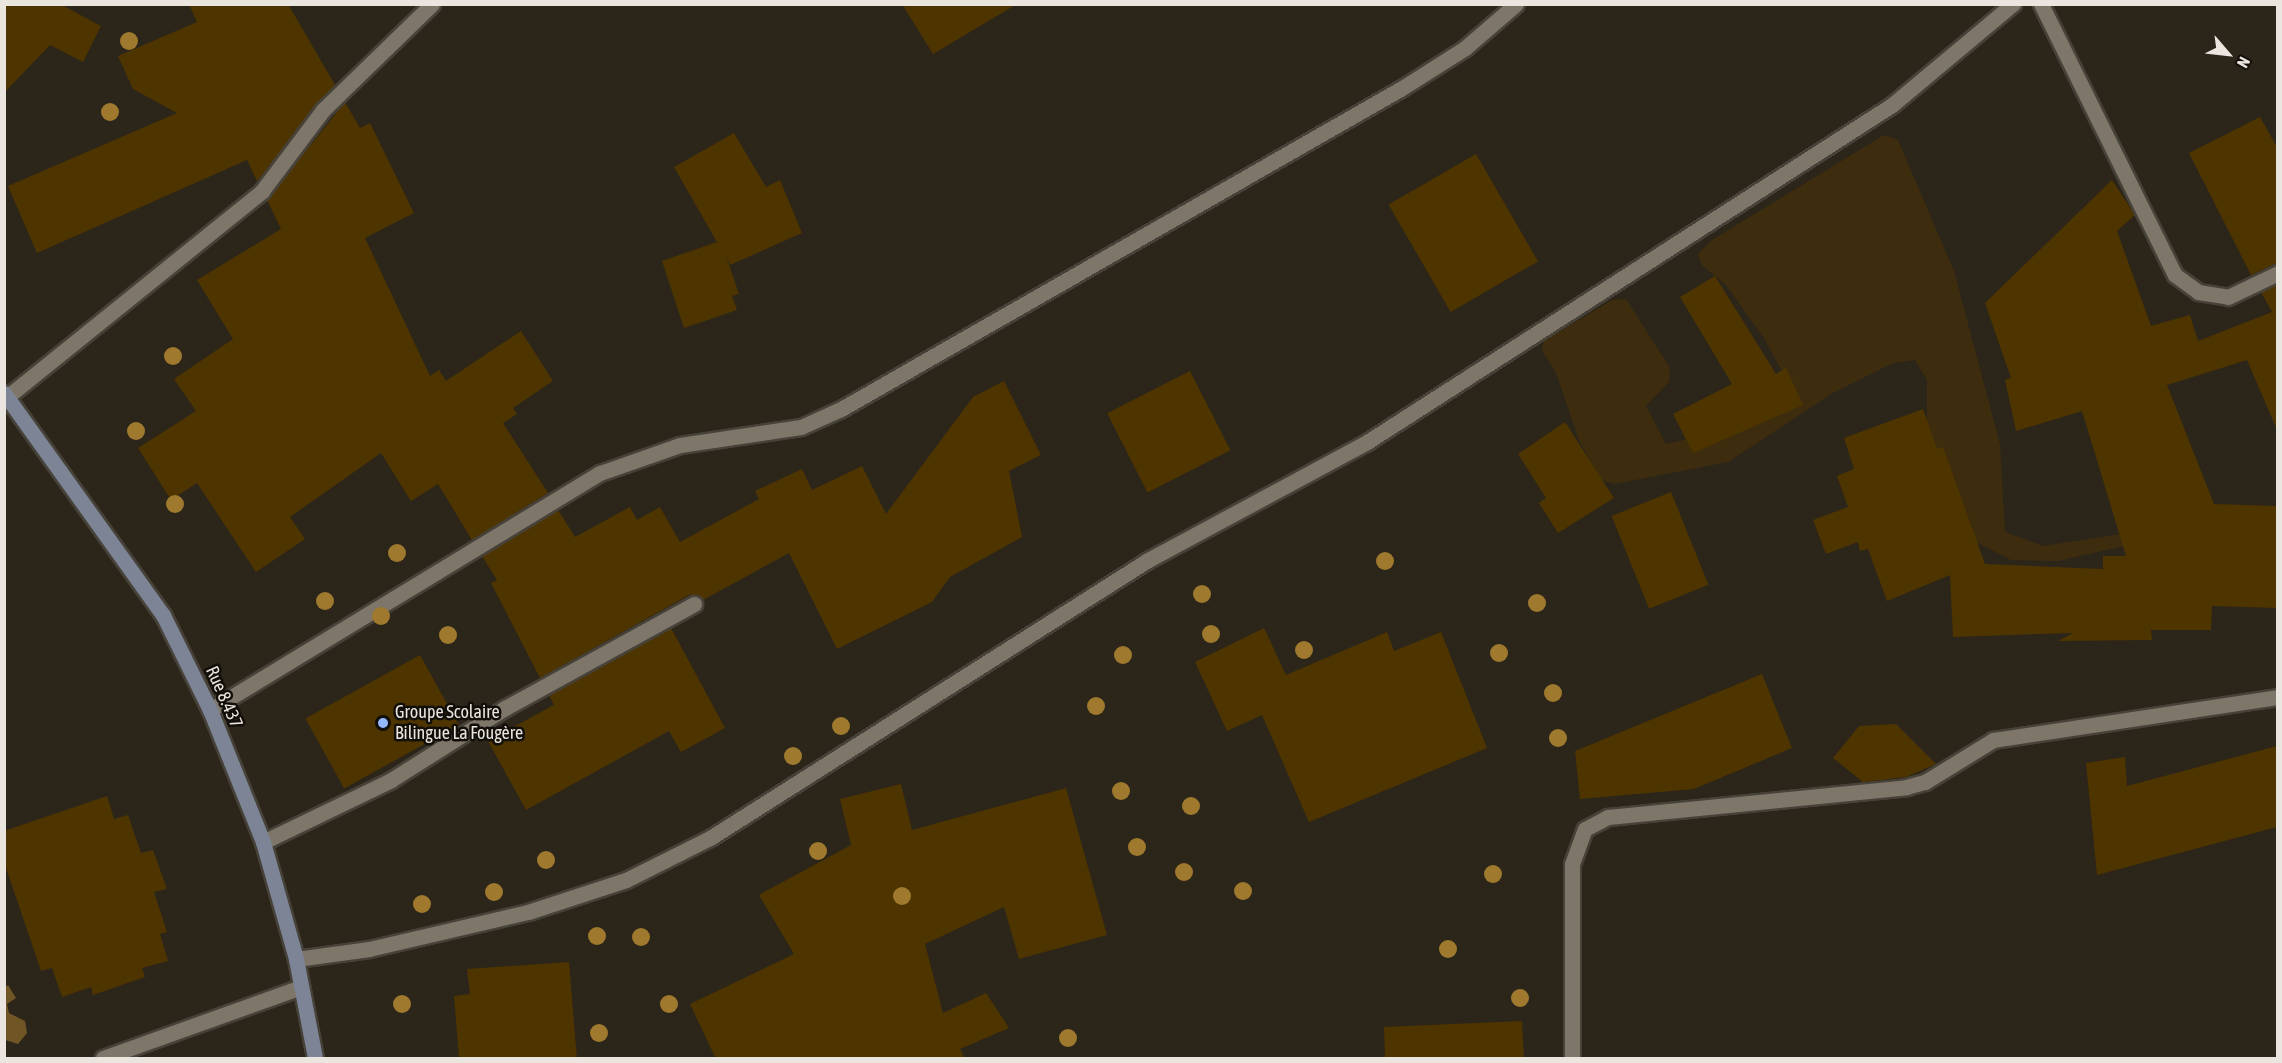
<!DOCTYPE html>
<html>
<head>
<meta charset="utf-8">
<style>
  body { margin:0 }
  #map { position:relative; width:2282px; height:1063px; overflow:hidden; background:#2c251a; font-family:"Asap Condensed",sans-serif }
  div>[style] { position:absolute }
  .green>* { inset:0; background:#3d2d0e }
  .water>* { inset:0; background:#705625 }
  .building>* { inset:0; background:#4e3500; transform-origin:0 0 }
  .roads { filter:drop-shadow(2px 0 #474239) drop-shadow(-2px 0 #474239) drop-shadow(0 2px #474239) drop-shadow(0 -2px #474239) }
  .street>* { height:15px; margin:-7.5px; padding:0 7.5px; transform-origin:7.5px; border-radius:7.5px; background:#7e7669 }
  .secondary>* { height:15px; margin:-7.5px; padding:0 7.5px; transform-origin:7.5px; border-radius:7.5px; background:#7c8496 }
  .trees>* { width:18px; height:18px; margin:-9px; border-radius:50%; background:#9e792e }
  .dots>* { width:16px; height:16px; translate:-50% -50%; box-sizing:border-box; border:3px solid #120f0a; border-radius:50% }
  span { translate:-50% -50%; white-space:nowrap; text-align:center; line-height:1.15; -webkit-text-stroke:5px #120f0a; paint-order:stroke }
  .street-label { font-size:18px; color:#eae5de }
  .poi-label { font-size:18px; color:#eae5de }
  .left { translate:0 -50%; text-align:left }
  .frame { position:absolute; inset:0; border:6px solid #eae5de; pointer-events:none }
  .north { position:absolute; left:2198px; top:24px; width:60px; height:60px; -webkit-text-stroke:4px #120f0a; paint-order:stroke; rotate:118deg; font-size:16px; font-weight:700; line-height:24px; text-align:center; color:#eae5de }
  .north::after { content:''; display:block; margin:auto; width:21px; height:27px; background:#eae5de; clip-path:polygon(50% 0,100% 100%,50% 72%,0 100%) }
</style>
</head>
<body>
<div id="map">
  <div class="green">
    <i style="clip-path:polygon(1884px 135px,1898px 140px,1954px 271px,2000px 444px,2005px 532px,2043px 546px,2133px 532px,2203px 528px,2058px 561px,2011px 560px,1974px 541px,1927px 428px,1927px 380px,1915px 360px,1893px 363px,1833px 393px,1728px 462px,1614px 484px,1601px 480px,1579px 440px,1556px 373px,1542px 350px,1544px 341px,1612px 300px,1626px 299px,1670px 368px,1669px 382px,1646px 406px,1666px 444px,1715px 433px,1789px 384px,1764px 338px,1726px 285px,1702px 265px,1698px 254px,1712px 240px)"></i>
  </div>
  <div class="water">
    <i style="clip-path:polygon(8px 985px,16px 998px,7px 1004px,9px 1013px,25px 1021px,27px 1033px,18px 1044px,5px 1040px,5px 987px)"></i>
  </div>
  <div class="building">
    <i style="clip-path:polygon(4px 4px,60px 4px,101px 26px,83px 62px,50px 45px,4px 93px)"></i>
    <i style="clip-path:polygon(189px 4px,288px 4px,335px 85px,257px 181px,247px 160px,37px 253px,8px 186px,177px 113px,133px 89px,118px 56px,197px 22px)"></i>
    <i style="clip-path:polygon(902px 4px,1017px 4px,933px 54px)"></i>
    <i style="clip-path:polygon(345px 102px,360px 128px,370px 123px,414px 213px,365px 238px,430px 376px,439px 370px,446px 381px,521px 331px,553px 381px,513px 408px,517px 414px,503px 423px,548px 493px,472px 540px,438px 484px,411px 501px,381px 453px,290px 517px,305px 539px,256px 572px,197px 483px,171px 500px,138px 448px,196px 411px,174px 379px,233px 339px,197px 280px,281px 229px,267px 200px)"></i>
    <i style="clip-path:polygon(2260px 117px,2277px 147px,2277px 263px,2251px 275px,2189px 153px)"></i>
    <i style="clip-path:polygon(734px 133px,766px 187px,780px 180px,802px 233px,730px 265px,726px 256px,739px 294px,732px 296px,737px 310px,684px 328px,662px 261px,717px 242px,674px 167px)"></i>
    <i style="left:1476px;top:154px;width:124px;height:101px;rotate:60deg"></i>
    <i style="clip-path:polygon(2112px 180px,2135px 215px,2117px 231px,2151px 326px,2190px 315px,2198px 341px,2272px 312px,2261px 292px,2277px 284px,2277px 430px,2247px 360px,2167px 385px,2214px 504px,2277px 506px,2277px 608px,2212px 606px,2211px 630px,2151px 630px,2152px 640px,2058px 641px,2073px 633px,1953px 637px,1950px 575px,1887px 601px,1868px 549px,1860px 551px,1858px 542px,1826px 554px,1813px 520px,1848px 507px,1837px 476px,1854px 469px,1844px 438px,1923px 409px,1937px 449px,1943px 447px,1985px 564px,2103px 569px,2103px 556px,2126px 556px,2082px 411px,2016px 431px,2005px 380px,2011px 378px,1985px 303px)"></i>
    <i style="clip-path:polygon(1715px 276px,1776px 374px,1786px 368px,1803px 405px,1693px 453px,1673px 414px,1732px 384px,1680px 297px)"></i>
    <i style="left:1190px;top:371px;width:89px;height:93px;rotate:63deg"></i>
    <i style="clip-path:polygon(1004px 381px,1041px 455px,1009px 471px,1022px 537px,950px 577px,932px 602px,837px 649px,789px 553px,703px 600px,689px 595px,540px 678px,491px 583px,497px 580px,482px 556px,558px 510px,575px 537px,630px 507px,637px 520px,660px 507px,680px 542px,759px 499px,755px 491px,802px 469px,812px 490px,862px 466px,886px 514px,973px 397px)"></i>
    <i style="clip-path:polygon(1565px 422px,1614px 498px,1558px 533px,1539px 503px,1546px 498px,1518px 454px)"></i>
    <i style="left:1671px;top:492px;width:100px;height:64px;rotate:68deg"></i>
    <i style="clip-path:polygon(671px 628px,725px 728px,681px 752px,669px 731px,526px 810px,488px 741px,554px 705px,549px 695px)"></i>
    <i style="clip-path:polygon(1264px 628px,1286px 675px,1387px 632px,1394px 651px,1441px 632px,1487px 748px,1309px 822px,1262px 715px,1227px 731px,1195px 662px)"></i>
    <i style="left:420px;top:655px;width:80px;height:131px;rotate:61deg"></i>
    <i style="clip-path:polygon(1762px 674px,1792px 748px,1694px 789px,1580px 799px,1575px 751px)"></i>
    <i style="clip-path:polygon(1896px 724px,1936px 764px,1906px 777px,1863px 782px,1833px 758px,1859px 726px)"></i>
    <i style="clip-path:polygon(2277px 746px,2277px 827px,2097px 875px,2086px 763px,2125px 757px,2127px 786px)"></i>
    <i style="clip-path:polygon(901px 784px,912px 830px,1066px 788px,1107px 935px,1019px 959px,1004px 907px,925px 944px,943px 1013px,986px 993px,1009px 1028px,960px 1049px,965px 1059px,716px 1059px,690px 1004px,794px 954px,759px 895px,851px 845px,840px 799px)"></i>
    <i style="clip-path:polygon(107px 796px,114px 819px,128px 815px,141px 853px,153px 850px,167px 889px,154px 892px,167px 932px,160px 934px,168px 961px,142px 968px,145px 977px,93px 995px,91px 987px,62px 997px,52px 968px,41px 971px,4px 862px,4px 831px)"></i>
    <i style="clip-path:polygon(569px 962px,577px 1059px,459px 1059px,454px 996px,470px 994px,467px 969px)"></i>
    <i style="clip-path:polygon(1522px 1021px,1524px 1059px,1385px 1059px,1384px 1027px)"></i>
  </div>
  <div class="roads">
    <div class="street">
      <i style="left:2041px;top:4px;width:302px;rotate:63.7deg"></i>
      <i style="left:2175px;top:275px;width:29px;rotate:36deg"></i>
      <i style="left:2198px;top:292px;width:30px;rotate:9deg"></i>
      <i style="left:2228px;top:297px;width:55px;rotate:-25.6deg"></i>
      <i style="left:7px;top:397px;width:328px;rotate:-38.9deg"></i>
      <i style="left:262px;top:191px;width:101px;rotate:-53deg"></i>
      <i style="left:323px;top:110px;width:152px;rotate:-44.2deg"></i>
      <i style="left:210px;top:710px;width:456px;rotate:-31.3deg"></i>
      <i style="left:600px;top:473px;width:85px;rotate:-19.3deg"></i>
      <i style="left:680px;top:445px;width:122px;rotate:-8.5deg"></i>
      <i style="left:801px;top:427px;width:44px;rotate:-24.2deg"></i>
      <i style="left:841px;top:409px;width:646px;rotate:-29.78deg"></i>
      <i style="left:1402px;top:88px;width:75px;rotate:-32.4deg"></i>
      <i style="left:1465px;top:48px;width:67px;rotate:-40.8deg"></i>
      <i style="left:263px;top:842px;width:142px;rotate:-25.8deg"></i>
      <i style="left:391px;top:780px;width:135px;rotate:-32.3deg"></i>
      <i style="left:505px;top:708px;width:216px;rotate:-28.8deg"></i>
      <i style="left:296px;top:959px;width:74px;rotate:-7.8deg"></i>
      <i style="left:369px;top:949px;width:163px;rotate:-13.1deg"></i>
      <i style="left:528px;top:912px;width:103px;rotate:-18.1deg"></i>
      <i style="left:626px;top:880px;width:94px;rotate:-26.6deg"></i>
      <i style="left:710px;top:838px;width:519px;rotate:-32.4deg"></i>
      <i style="left:1148px;top:560px;width:249px;rotate:-28.3deg"></i>
      <i style="left:1367px;top:442px;width:624px;rotate:-32.7deg"></i>
      <i style="left:1892px;top:105px;width:158px;rotate:-39.9deg"></i>
      <i style="left:103px;top:1058px;width:210px;rotate:-19.7deg"></i>
      <i style="left:1572px;top:1058px;width:194px;rotate:-90deg"></i>
      <i style="left:1572px;top:864px;width:37px;rotate:-70deg"></i>
      <i style="left:1585px;top:829px;width:26px;rotate:-28deg"></i>
      <i style="left:1608px;top:817px;width:300px;rotate:-5.7deg"></i>
      <i style="left:1906px;top:787px;width:20px;rotate:-15deg"></i>
      <i style="left:1925px;top:782px;width:80px;rotate:-31.7deg"></i>
      <i style="left:1993px;top:740px;width:288px;rotate:-8.6deg"></i>
    </div>
    <div class="secondary">
      <i style="left:4px;top:393px;width:273px;rotate:54.4deg"></i>
      <i style="left:163px;top:615px;width:106px;rotate:63.7deg"></i>
      <i style="left:210px;top:710px;width:142px;rotate:68.1deg"></i>
      <i style="left:263px;top:842px;width:122px;rotate:74.2deg"></i>
      <i style="left:296px;top:959px;width:101px;rotate:79.1deg"></i>
    </div>
  </div>
  <div class="trees">
    <i style="left:129px;top:41px"></i>
    <i style="left:110px;top:112px"></i>
    <i style="left:173px;top:356px"></i>
    <i style="left:136px;top:431px"></i>
    <i style="left:175px;top:504px"></i>
    <i style="left:397px;top:553px"></i>
    <i style="left:1385px;top:561px"></i>
    <i style="left:1202px;top:594px"></i>
    <i style="left:325px;top:601px"></i>
    <i style="left:1537px;top:603px"></i>
    <i style="left:381px;top:616px"></i>
    <i style="left:1211px;top:634px"></i>
    <i style="left:448px;top:635px"></i>
    <i style="left:1304px;top:650px"></i>
    <i style="left:1499px;top:653px"></i>
    <i style="left:1123px;top:655px"></i>
    <i style="left:1553px;top:693px"></i>
    <i style="left:1096px;top:706px"></i>
    <i style="left:841px;top:726px"></i>
    <i style="left:1558px;top:738px"></i>
    <i style="left:793px;top:756px"></i>
    <i style="left:1121px;top:791px"></i>
    <i style="left:1191px;top:806px"></i>
    <i style="left:1137px;top:847px"></i>
    <i style="left:818px;top:851px"></i>
    <i style="left:546px;top:860px"></i>
    <i style="left:1184px;top:872px"></i>
    <i style="left:1493px;top:874px"></i>
    <i style="left:1243px;top:891px"></i>
    <i style="left:494px;top:892px"></i>
    <i style="left:902px;top:896px"></i>
    <i style="left:422px;top:904px"></i>
    <i style="left:597px;top:936px"></i>
    <i style="left:641px;top:937px"></i>
    <i style="left:1448px;top:949px"></i>
    <i style="left:1520px;top:998px"></i>
    <i style="left:402px;top:1004px"></i>
    <i style="left:669px;top:1004px"></i>
    <i style="left:599px;top:1033px"></i>
    <i style="left:1068px;top:1038px"></i>
  </div>
  <div class="dots">
    <i style="left:383px;top:723px;background:#94b7fd"></i>
  </div>
  <div class="street-label">
    <span style="left:224px;top:697px;rotate:66deg">Rue 8.437</span>
  </div>
  <div class="poi-label">
    <span class="left" style="left:395px;top:723px">Groupe Scolaire<br>Bilingue La Fougère</span>
  </div>
  <div class="frame"></div>
  <div class="north">N</div>
</div>
</body>
</html>
